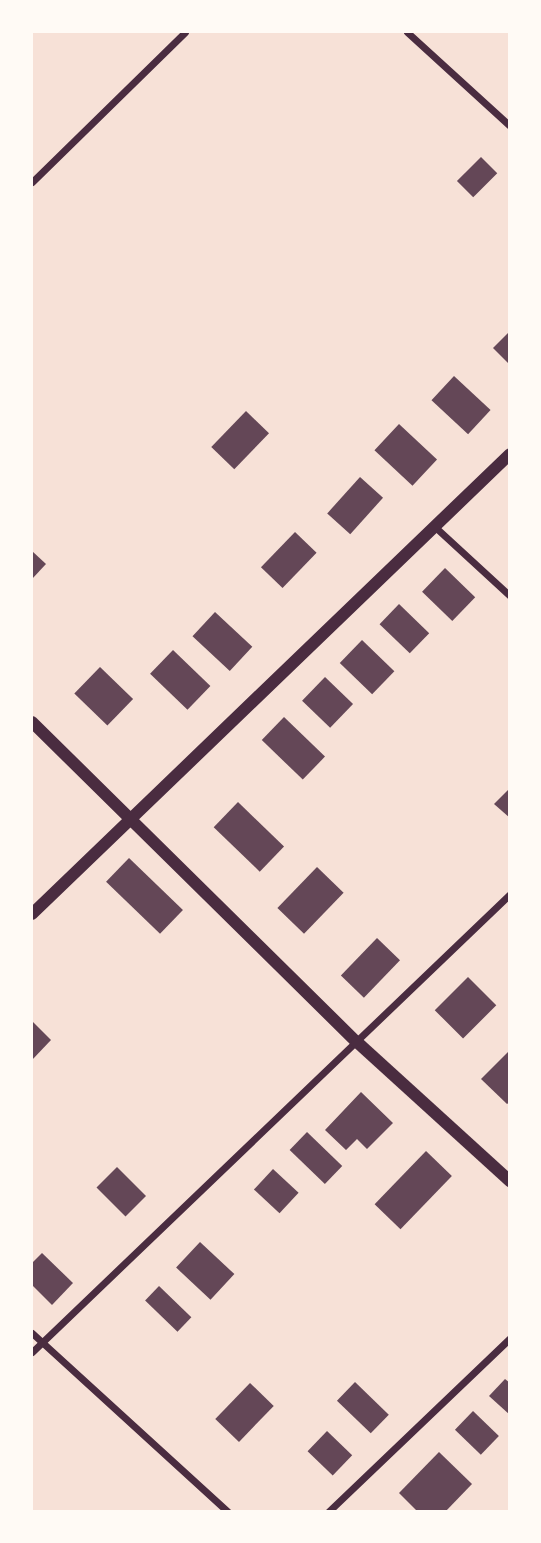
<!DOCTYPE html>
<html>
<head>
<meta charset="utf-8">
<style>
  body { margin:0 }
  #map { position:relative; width:541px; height:1543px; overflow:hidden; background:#f7e1d7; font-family:"Varela Round",sans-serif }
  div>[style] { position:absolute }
  .building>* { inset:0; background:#644757; transform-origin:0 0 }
  .minor>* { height:7px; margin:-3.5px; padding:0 3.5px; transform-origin:3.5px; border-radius:3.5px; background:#4a2c40 }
  .tertiary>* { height:12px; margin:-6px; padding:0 6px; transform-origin:6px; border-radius:6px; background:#4a2c40 }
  span { translate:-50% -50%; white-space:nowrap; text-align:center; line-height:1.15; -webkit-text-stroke:6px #fffaf5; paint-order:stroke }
  .frame { position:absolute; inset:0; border:33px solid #fffaf5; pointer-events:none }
</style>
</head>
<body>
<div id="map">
  <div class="building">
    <i style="left:481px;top:157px;width:23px;height:34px;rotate:45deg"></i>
    <i style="clip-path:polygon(510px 331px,510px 365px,493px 348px)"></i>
    <i style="left:454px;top:376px;width:50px;height:33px;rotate:43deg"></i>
    <i style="left:246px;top:411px;width:32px;height:50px;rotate:44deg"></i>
    <i style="left:399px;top:424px;width:52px;height:36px;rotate:43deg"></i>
    <i style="left:360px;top:477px;width:31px;height:49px;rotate:42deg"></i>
    <i style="left:295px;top:532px;width:30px;height:49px;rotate:44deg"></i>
    <i style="clip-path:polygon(32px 551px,46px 564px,32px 579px)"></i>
    <i style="left:445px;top:568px;width:42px;height:33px;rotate:44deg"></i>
    <i style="left:399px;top:604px;width:42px;height:28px;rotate:44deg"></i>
    <i style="left:215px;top:612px;width:51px;height:33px;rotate:43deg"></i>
    <i style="left:362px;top:640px;width:45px;height:32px;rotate:44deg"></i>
    <i style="left:173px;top:650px;width:52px;height:33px;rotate:44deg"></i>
    <i style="left:100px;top:667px;width:46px;height:37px;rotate:44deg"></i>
    <i style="left:325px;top:677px;width:39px;height:33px;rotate:44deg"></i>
    <i style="left:284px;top:717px;width:57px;height:32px;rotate:44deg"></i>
    <i style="clip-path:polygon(510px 788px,510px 818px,494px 804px)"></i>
    <i style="left:238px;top:802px;width:64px;height:35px;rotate:44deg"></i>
    <i style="left:129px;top:858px;width:75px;height:33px;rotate:44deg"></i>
    <i style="left:317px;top:867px;width:37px;height:57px;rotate:44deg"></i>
    <i style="left:377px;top:938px;width:32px;height:52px;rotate:44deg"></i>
    <i style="left:468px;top:977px;width:40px;height:47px;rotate:45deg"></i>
    <i style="clip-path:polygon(32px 1021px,51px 1040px,32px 1060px)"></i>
    <i style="clip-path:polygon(510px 1050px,510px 1102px,507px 1104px,481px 1079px)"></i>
    <i style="clip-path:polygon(361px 1092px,393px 1123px,367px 1149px,357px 1139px,346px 1150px,325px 1130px)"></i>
    <i style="left:307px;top:1132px;width:49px;height:25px;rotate:44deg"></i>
    <i style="left:426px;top:1151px;width:36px;height:74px;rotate:44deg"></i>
    <i style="left:117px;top:1167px;width:41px;height:29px;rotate:45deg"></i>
    <i style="left:273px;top:1169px;width:35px;height:28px;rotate:43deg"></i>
    <i style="left:200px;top:1242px;width:47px;height:35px;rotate:43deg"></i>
    <i style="clip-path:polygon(42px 1253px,73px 1283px,52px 1305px,32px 1285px,32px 1263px)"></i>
    <i style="left:159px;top:1286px;width:45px;height:20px;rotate:44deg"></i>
    <i style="clip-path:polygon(505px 1379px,510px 1383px,510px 1415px,489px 1396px)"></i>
    <i style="left:355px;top:1382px;width:47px;height:26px;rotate:44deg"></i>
    <i style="left:250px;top:1383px;width:33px;height:50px;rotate:44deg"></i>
    <i style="left:473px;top:1411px;width:36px;height:26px;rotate:44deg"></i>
    <i style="left:327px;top:1431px;width:35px;height:28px;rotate:44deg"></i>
    <i style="clip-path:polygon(439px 1452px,472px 1484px,445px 1512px,418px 1512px,399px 1493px)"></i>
  </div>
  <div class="minor">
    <i style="left:407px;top:32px;width:139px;rotate:42.4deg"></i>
    <i style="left:32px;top:182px;width:214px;rotate:-44.4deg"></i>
    <i style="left:434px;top:526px;width:103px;rotate:42.6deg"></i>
    <i style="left:32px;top:1333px;width:265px;rotate:42.4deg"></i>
    <i style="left:32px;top:1352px;width:662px;rotate:-43.78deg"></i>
    <i style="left:328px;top:1512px;width:252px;rotate:-43.7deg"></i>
  </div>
  <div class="tertiary">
    <i style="left:32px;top:722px;width:456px;rotate:44.6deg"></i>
    <i style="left:357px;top:1042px;width:207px;rotate:42.3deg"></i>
    <i style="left:32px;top:914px;width:663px;rotate:-43.9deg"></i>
  </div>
  <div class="frame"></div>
</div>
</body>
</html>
